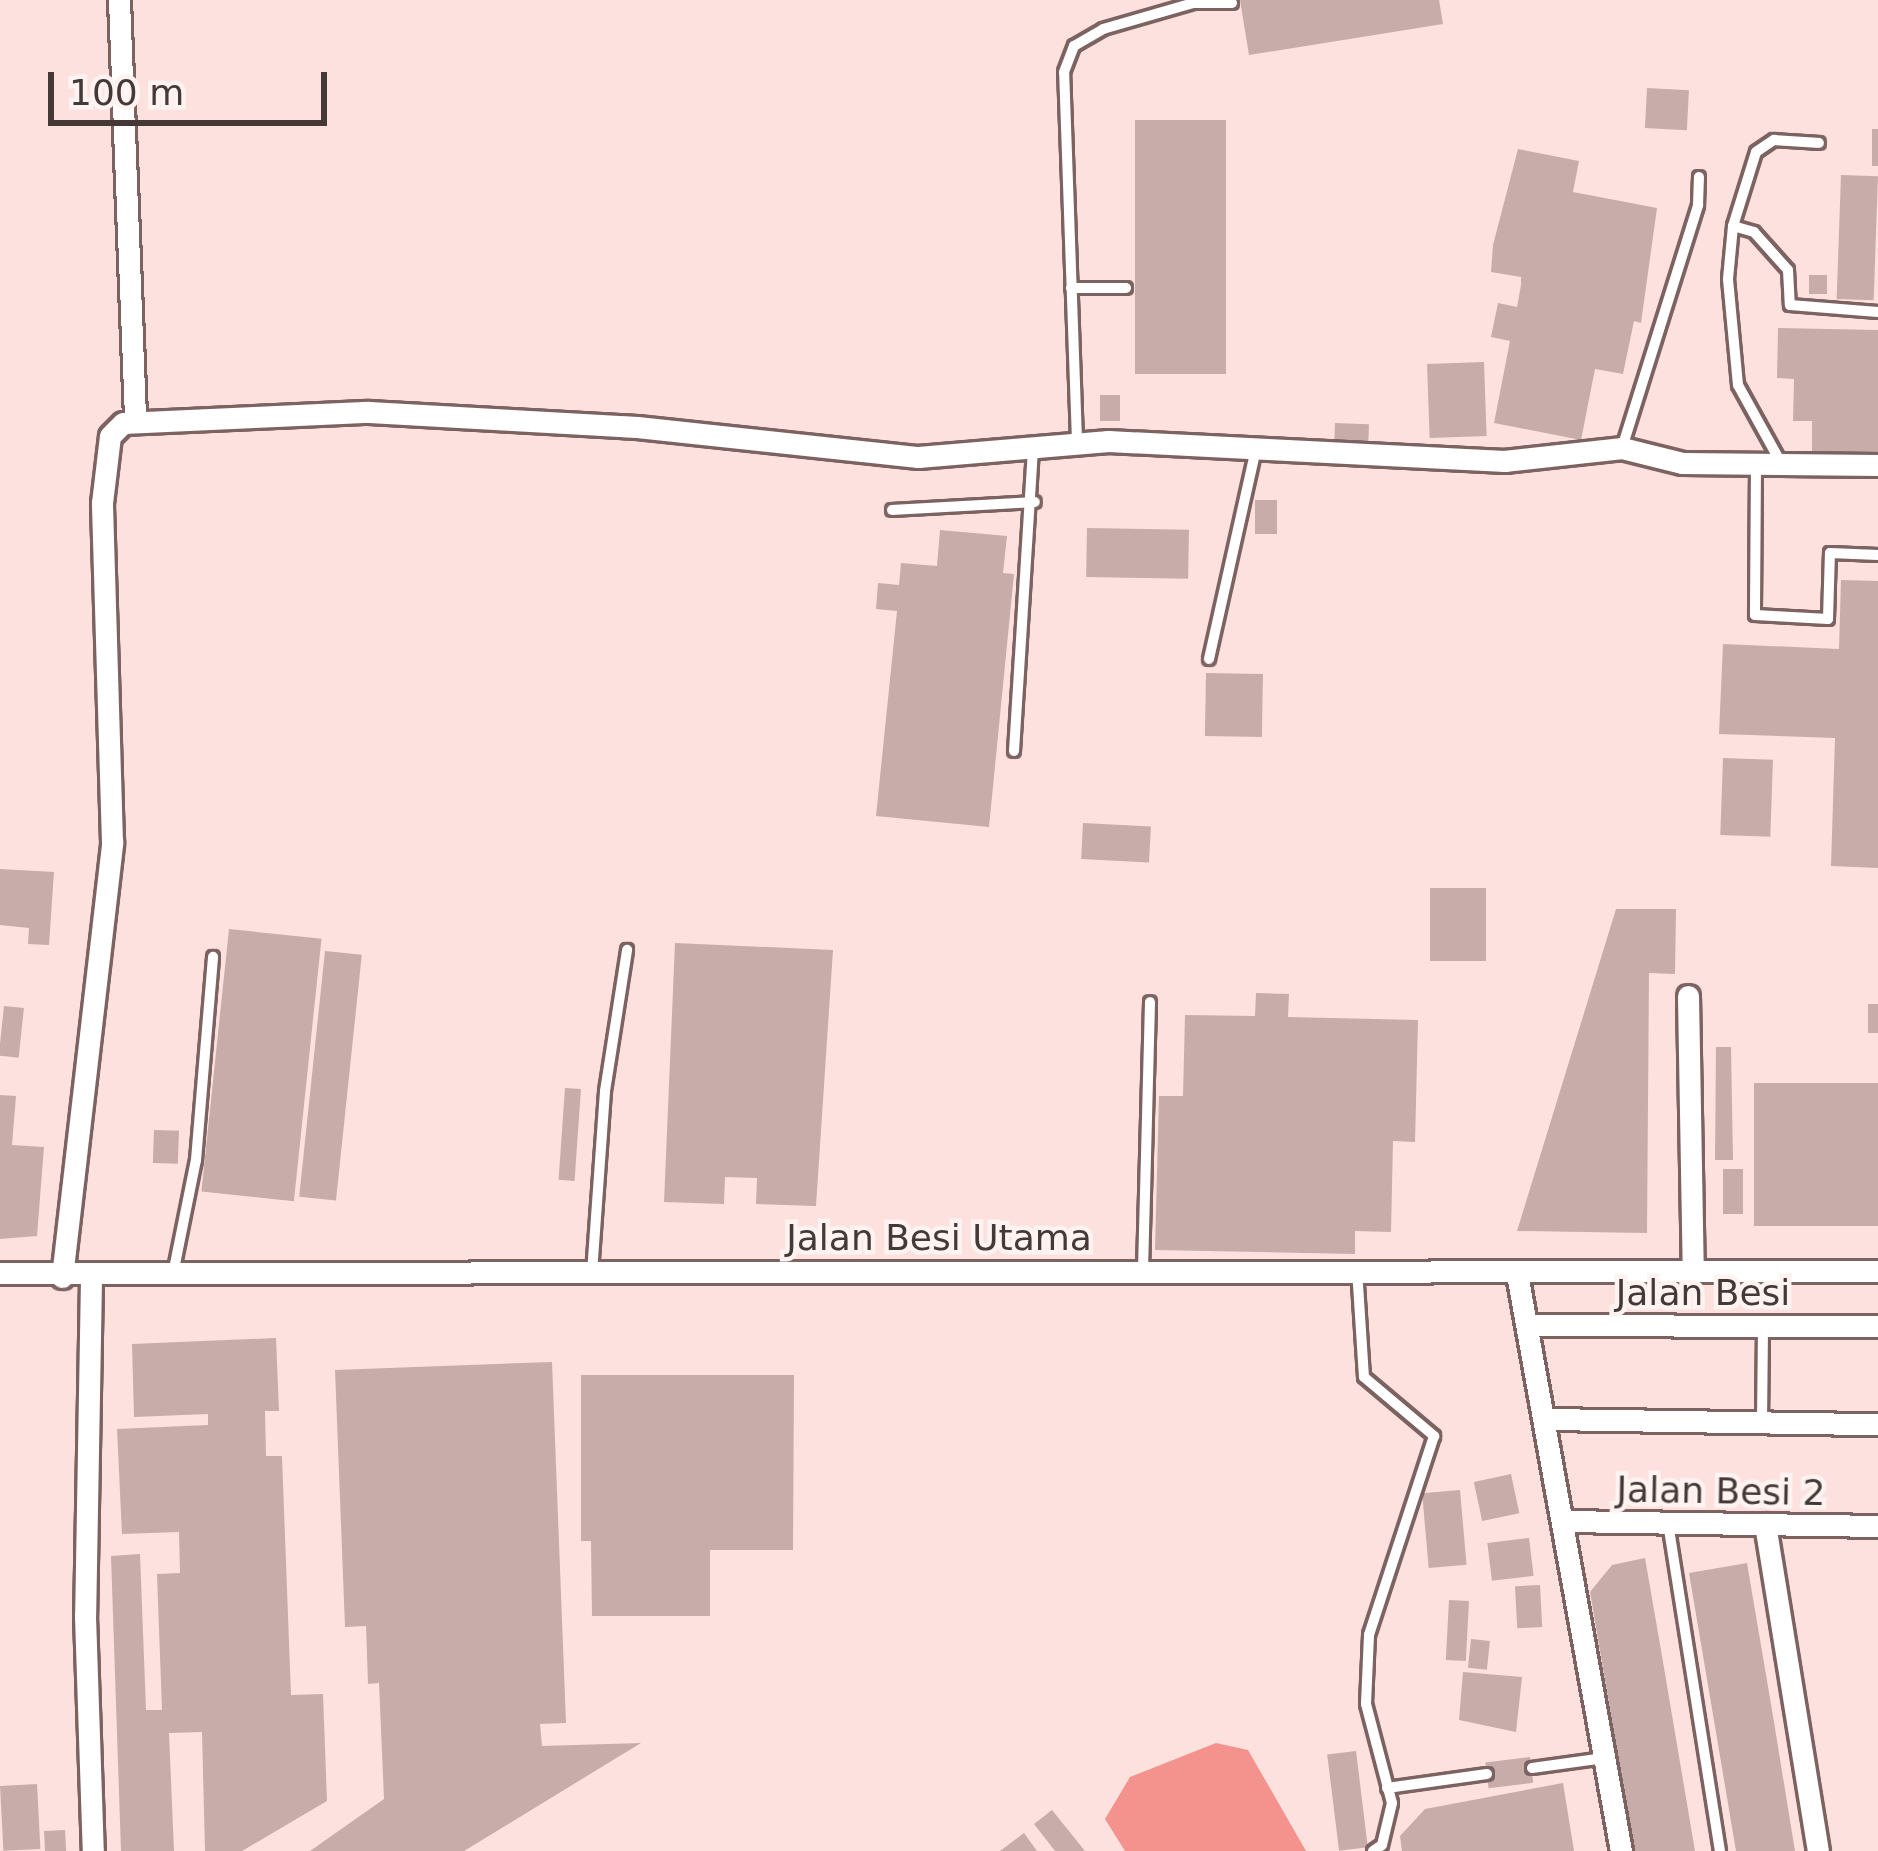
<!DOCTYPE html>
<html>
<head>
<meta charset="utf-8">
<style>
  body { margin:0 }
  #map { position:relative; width:1878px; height:1851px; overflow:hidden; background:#fde1de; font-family:"DejaVu Sans",sans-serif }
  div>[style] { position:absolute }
  .water>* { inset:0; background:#f4938d }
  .building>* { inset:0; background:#c7acaa; transform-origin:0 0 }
  .roads { filter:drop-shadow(3px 0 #7c6361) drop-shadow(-3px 0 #7c6361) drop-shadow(0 3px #7c6361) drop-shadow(0 -3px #7c6361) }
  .lane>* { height:10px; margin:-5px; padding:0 5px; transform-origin:5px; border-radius:5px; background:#fff }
  .street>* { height:21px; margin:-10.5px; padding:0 10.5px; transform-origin:10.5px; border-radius:10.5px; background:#fff }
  span { translate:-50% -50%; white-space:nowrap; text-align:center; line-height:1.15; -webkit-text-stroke:9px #fef3f1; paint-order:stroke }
  .street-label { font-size:36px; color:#453938 }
  .scale { position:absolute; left:48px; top:72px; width:279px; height:54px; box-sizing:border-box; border:6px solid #453938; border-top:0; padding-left:15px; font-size:36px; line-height:42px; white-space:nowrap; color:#453938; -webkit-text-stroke:9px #fef3f1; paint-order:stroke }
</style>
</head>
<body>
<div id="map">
  <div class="water">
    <i style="clip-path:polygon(1216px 1743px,1248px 1750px,1306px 1851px,1125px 1851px,1105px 1819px,1130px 1777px)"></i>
  </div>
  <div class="building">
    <i style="clip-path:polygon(1240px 0,1439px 0,1443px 24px,1249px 55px)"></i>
    <i style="left:1647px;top:88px;width:42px;height:40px;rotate:3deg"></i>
    <i style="left:1135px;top:120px;width:91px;height:254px"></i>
    <i style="left:1872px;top:129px;width:6px;height:37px"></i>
    <i style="clip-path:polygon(1518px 149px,1579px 161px,1573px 192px,1657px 208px,1641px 323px,1634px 321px,1623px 374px,1595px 369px,1581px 440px,1494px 423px,1510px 341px,1491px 337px,1498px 303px,1517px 307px,1521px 285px,1521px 277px,1491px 272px,1493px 245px)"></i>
    <i style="left:1841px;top:175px;width:37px;height:124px;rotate:2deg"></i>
    <i style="left:1809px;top:275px;width:18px;height:19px"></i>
    <i style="clip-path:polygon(1778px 328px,1878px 330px,1878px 455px,1812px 454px,1812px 421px,1793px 421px,1794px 379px,1777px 378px)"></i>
    <i style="left:1484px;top:362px;width:74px;height:57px;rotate:88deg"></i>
    <i style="left:1100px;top:395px;width:20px;height:26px"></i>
    <i style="left:1335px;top:423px;width:34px;height:20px;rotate:2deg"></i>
    <i style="left:1255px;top:500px;width:22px;height:34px"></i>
    <i style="left:1087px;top:528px;width:102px;height:49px;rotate:1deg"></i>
    <i style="clip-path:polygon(940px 530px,1007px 536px,1003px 573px,1014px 574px,989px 827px,876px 816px,897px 611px,876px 609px,878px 583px,899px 585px,901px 563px,937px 566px)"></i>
    <i style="clip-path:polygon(1841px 580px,1878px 581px,1878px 868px,1831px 866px,1835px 738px,1719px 734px,1723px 644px,1839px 649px)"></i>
    <i style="left:1206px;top:673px;width:57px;height:63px;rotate:1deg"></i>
    <i style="left:1723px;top:758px;width:50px;height:77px;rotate:2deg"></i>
    <i style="left:1083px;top:823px;width:68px;height:36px;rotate:3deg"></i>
    <i style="clip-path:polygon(0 869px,54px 872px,49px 945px,28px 944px,29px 928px,0 925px)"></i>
    <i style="left:1430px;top:888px;width:56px;height:73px"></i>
    <i style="clip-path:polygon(1616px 909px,1676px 909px,1675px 974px,1649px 973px,1647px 1233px,1517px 1231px)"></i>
    <i style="left:229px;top:929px;width:93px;height:264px;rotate:6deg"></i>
    <i style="clip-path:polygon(675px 943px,833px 950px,816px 1206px,756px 1204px,757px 1178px,725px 1177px,724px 1204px,664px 1202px)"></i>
    <i style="left:325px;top:951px;width:37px;height:247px;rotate:6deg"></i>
    <i style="clip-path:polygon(1256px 993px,1289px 994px,1288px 1017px,1418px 1020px,1415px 1142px,1393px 1141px,1391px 1232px,1355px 1231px,1355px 1254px,1155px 1250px,1159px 1096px,1183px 1096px,1185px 1015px,1255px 1016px)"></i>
    <i style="left:1868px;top:1004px;width:10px;height:29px"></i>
    <i style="left:4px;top:1006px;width:20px;height:50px;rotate:6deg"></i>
    <i style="clip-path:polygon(1716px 1047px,1731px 1047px,1733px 1160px,1715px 1160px)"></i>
    <i style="left:1754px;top:1083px;width:124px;height:143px"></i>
    <i style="left:565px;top:1088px;width:16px;height:92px;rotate:4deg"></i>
    <i style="clip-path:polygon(0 1095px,16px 1096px,12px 1145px,44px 1147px,37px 1236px,0 1239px)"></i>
    <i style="left:154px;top:1130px;width:25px;height:33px;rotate:2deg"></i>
    <i style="left:1723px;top:1169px;width:20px;height:45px"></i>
    <i style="clip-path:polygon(276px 1338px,279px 1411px,265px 1411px,266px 1456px,282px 1456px,291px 1695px,323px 1694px,327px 1801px,242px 1851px,205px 1851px,202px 1732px,169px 1733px,174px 1851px,121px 1851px,111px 1556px,140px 1554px,146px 1710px,162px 1710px,157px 1574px,180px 1573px,179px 1532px,122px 1534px,117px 1429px,208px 1425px,208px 1414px,134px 1417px,132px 1344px)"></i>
    <i style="clip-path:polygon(552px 1362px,566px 1723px,540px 1724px,542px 1746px,641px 1743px,464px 1851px,310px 1851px,384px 1799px,379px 1683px,368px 1684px,366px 1626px,345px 1627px,335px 1370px)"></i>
    <i style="clip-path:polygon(581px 1375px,794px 1375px,793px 1550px,710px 1550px,710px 1616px,592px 1616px,591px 1541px,581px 1541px)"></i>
    <i style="left:1511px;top:1474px;width:40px;height:38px;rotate:78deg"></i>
    <i style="left:1460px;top:1490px;width:75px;height:38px;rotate:85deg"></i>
    <i style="left:1529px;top:1538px;width:38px;height:42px;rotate:83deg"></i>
    <i style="clip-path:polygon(1645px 1558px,1662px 1656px,1695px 1851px,1634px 1851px,1632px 1839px,1590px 1592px,1612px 1565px)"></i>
    <i style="clip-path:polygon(1747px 1563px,1772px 1710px,1795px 1851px,1736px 1851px,1722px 1768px,1689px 1573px)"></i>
    <i style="left:1540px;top:1585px;width:42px;height:25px;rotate:87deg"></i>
    <i style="left:1449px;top:1600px;width:20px;height:60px;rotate:3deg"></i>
    <i style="left:1471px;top:1639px;width:19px;height:29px;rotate:6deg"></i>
    <i style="clip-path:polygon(1463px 1672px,1522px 1677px,1516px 1732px,1459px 1720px)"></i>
    <i style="left:1356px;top:1751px;width:97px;height:29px;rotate:83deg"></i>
    <i style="left:1530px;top:1757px;width:26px;height:45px;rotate:83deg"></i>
    <i style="clip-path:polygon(1563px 1783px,1574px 1851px,1402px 1851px,1400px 1836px,1425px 1809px)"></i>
    <i style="left:37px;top:1784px;width:65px;height:37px;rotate:87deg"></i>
    <i style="clip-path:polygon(1052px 1810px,1085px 1851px,1055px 1851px,1034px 1824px)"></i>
    <i style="left:65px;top:1830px;width:21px;height:21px;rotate:87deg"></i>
    <i style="clip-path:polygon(1024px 1833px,1037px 1851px,1000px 1851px)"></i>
  </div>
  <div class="roads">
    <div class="lane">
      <i style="left:1733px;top:226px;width:22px;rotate:16deg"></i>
      <i style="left:1754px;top:232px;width:51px;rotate:48.2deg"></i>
      <i style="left:1788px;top:270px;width:35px;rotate:87deg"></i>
      <i style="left:1790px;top:305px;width:88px;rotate:4.5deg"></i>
      <i style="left:1071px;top:288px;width:55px"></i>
      <i style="left:1077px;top:441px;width:369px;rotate:-92deg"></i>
      <i style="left:1064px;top:72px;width:28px;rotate:-69deg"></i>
      <i style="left:1074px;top:46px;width:34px;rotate:-30deg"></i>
      <i style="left:1103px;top:29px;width:94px;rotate:-16.1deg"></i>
      <i style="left:1193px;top:3px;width:39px"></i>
      <i style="left:1622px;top:448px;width:255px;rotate:-72.6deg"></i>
      <i style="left:1698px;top:205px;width:28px;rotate:-88deg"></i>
      <i style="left:1780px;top:461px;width:87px;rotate:-118.9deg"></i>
      <i style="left:1738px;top:385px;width:106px;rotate:-95.4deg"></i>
      <i style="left:1728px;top:279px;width:53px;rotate:-84.6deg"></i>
      <i style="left:1733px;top:226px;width:77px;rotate:-72.7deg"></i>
      <i style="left:1756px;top:152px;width:22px;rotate:-34deg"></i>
      <i style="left:1774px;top:140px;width:45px;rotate:3.8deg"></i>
      <i style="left:1756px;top:466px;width:149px;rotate:90.4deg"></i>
      <i style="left:1755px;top:615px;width:73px;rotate:3.1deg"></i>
      <i style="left:1828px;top:619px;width:66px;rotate:-88.3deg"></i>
      <i style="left:1830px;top:553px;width:48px;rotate:2.4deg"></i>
      <i style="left:892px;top:510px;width:143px;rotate:-3.2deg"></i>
      <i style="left:1209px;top:659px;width:215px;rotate:-77.4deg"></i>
      <i style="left:1014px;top:751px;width:306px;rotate:-86.4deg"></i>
      <i style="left:1357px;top:1269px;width:108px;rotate:86.3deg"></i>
      <i style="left:1364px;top:1377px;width:92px;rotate:40.1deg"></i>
      <i style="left:1434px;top:1436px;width:209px;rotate:108.1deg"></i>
      <i style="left:1369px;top:1635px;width:69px;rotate:92.5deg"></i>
      <i style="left:1366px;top:1704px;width:102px;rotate:75.3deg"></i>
      <i style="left:1392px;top:1803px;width:43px;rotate:103.4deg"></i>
      <i style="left:1382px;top:1845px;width:11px;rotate:146deg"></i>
      <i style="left:1143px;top:1270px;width:268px;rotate:-88.5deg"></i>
      <i style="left:592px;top:1273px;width:182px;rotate:-85.9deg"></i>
      <i style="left:605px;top:1091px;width:143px;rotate:-81.1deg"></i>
      <i style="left:173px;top:1274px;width:116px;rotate:-78.6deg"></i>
      <i style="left:196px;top:1160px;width:204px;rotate:-85.2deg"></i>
      <i style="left:1762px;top:1423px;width:96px;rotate:-89.4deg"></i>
      <i style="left:1668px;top:1523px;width:332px;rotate:81deg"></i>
      <i style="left:1532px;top:1768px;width:73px;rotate:-7.9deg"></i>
      <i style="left:1387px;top:1788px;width:101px;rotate:-8deg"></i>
    </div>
    <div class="street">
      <i style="left:119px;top:0;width:421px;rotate:87.8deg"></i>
      <i style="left:1688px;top:996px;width:273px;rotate:89deg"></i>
      <i style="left:0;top:1273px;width:1878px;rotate:-0.06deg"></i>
      <i style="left:1517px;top:1274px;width:586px;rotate:79.78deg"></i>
      <i style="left:62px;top:1277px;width:438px;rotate:-83.4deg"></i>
      <i style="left:112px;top:842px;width:339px;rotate:-91.7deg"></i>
      <i style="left:102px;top:503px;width:67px;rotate:-83.2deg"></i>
      <i style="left:110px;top:436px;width:18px;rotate:-45deg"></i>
      <i style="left:123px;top:423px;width:246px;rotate:-2.6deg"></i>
      <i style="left:369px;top:412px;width:268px;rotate:3.2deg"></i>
      <i style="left:637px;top:427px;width:283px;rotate:6.1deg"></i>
      <i style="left:918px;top:457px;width:191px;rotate:-4.8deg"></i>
      <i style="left:1108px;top:441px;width:397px;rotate:2.9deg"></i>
      <i style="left:1504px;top:461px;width:119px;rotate:-6.3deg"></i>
      <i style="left:1622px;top:448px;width:62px;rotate:14deg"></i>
      <i style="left:1682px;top:463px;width:196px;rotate:0.6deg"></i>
      <i style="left:91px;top:1279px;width:337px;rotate:91deg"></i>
      <i style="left:85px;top:1616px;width:235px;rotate:88.1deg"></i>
      <i style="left:1528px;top:1325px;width:350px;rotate:0.2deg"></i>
      <i style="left:1547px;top:1419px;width:331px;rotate:0.9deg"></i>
      <i style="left:1563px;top:1521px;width:315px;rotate:0.9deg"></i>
      <i style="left:1765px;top:1524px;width:331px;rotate:80.8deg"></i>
    </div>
  </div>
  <div class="street-label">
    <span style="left:939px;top:1238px">Jalan Besi Utama</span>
    <span style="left:1703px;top:1293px">Jalan Besi</span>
    <span style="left:1721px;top:1491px;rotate:1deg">Jalan Besi 2</span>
  </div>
  <div class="scale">100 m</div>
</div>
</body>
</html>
